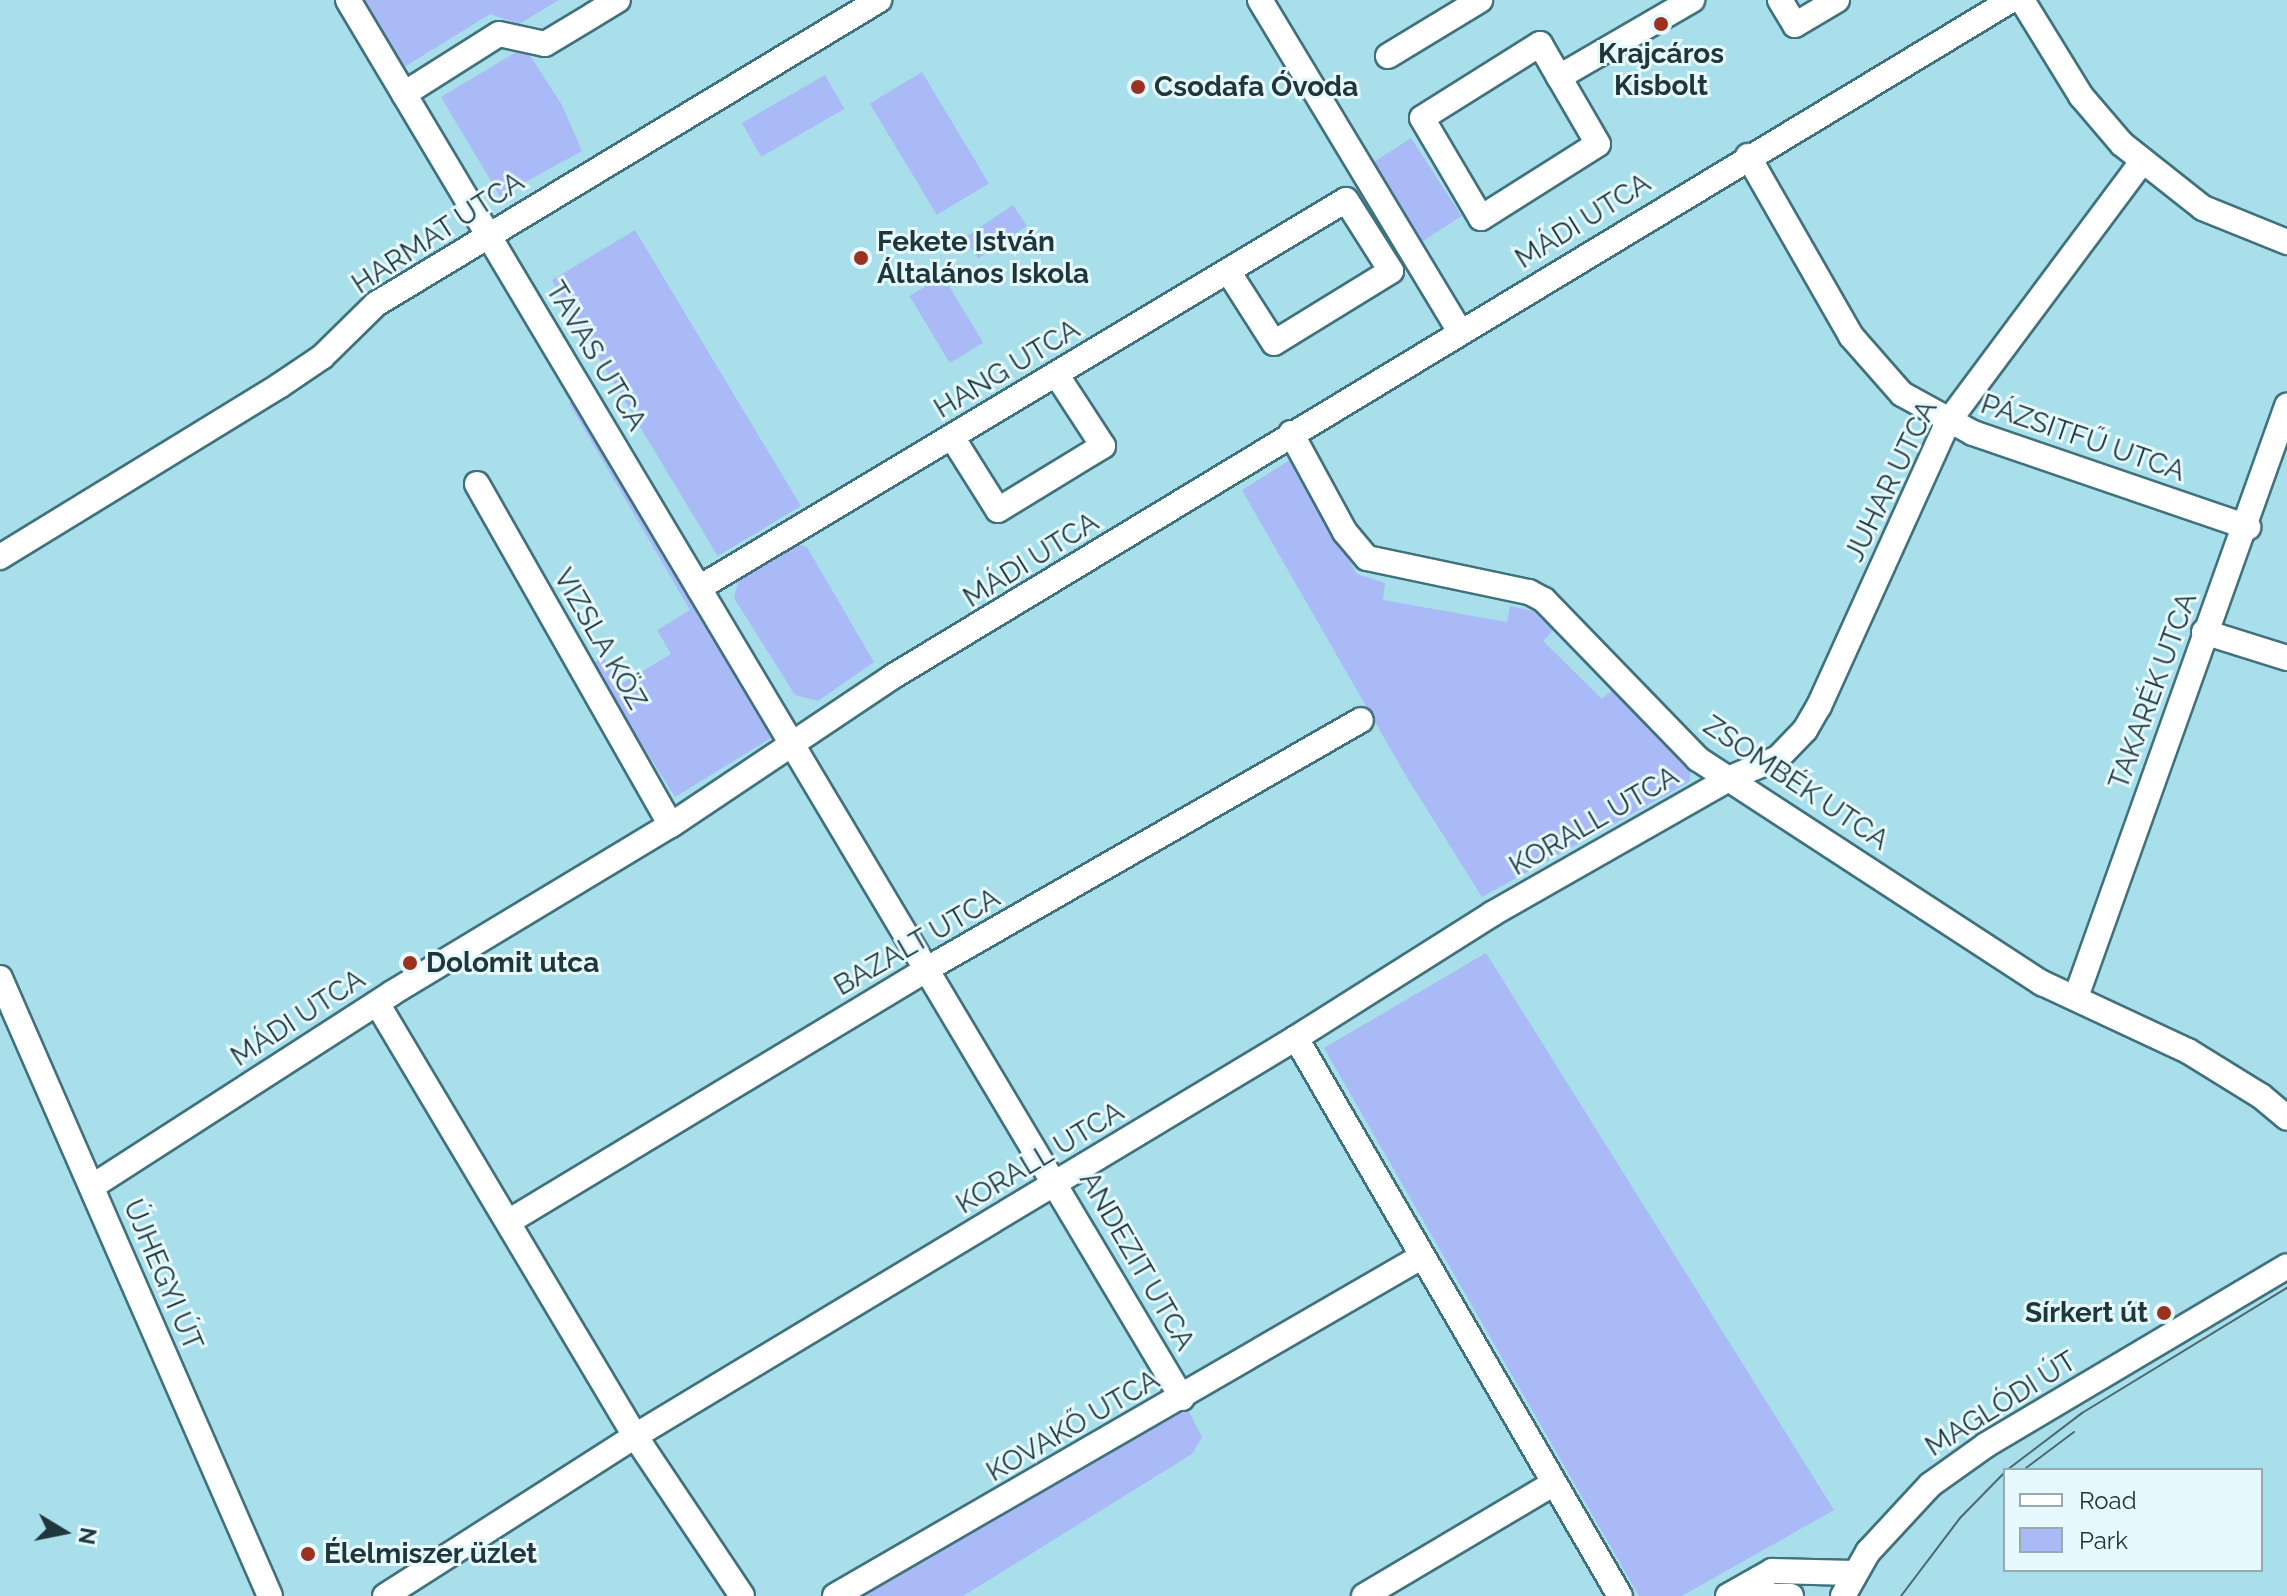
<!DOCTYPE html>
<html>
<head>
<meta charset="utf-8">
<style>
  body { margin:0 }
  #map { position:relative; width:2287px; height:1596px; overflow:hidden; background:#a9dfea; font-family:Raleway,sans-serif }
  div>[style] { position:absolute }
  .green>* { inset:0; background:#a9baf6; transform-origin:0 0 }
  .roads { filter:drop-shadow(2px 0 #40727d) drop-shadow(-2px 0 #40727d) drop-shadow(0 2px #40727d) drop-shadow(0 -2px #40727d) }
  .minor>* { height:24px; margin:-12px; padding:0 12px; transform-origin:12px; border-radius:12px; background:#fff }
  .tram>* { height:2px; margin:-1px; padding:0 1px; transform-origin:1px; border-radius:1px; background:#49696f }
  .dots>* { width:22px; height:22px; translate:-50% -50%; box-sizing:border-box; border:4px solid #e5f9fe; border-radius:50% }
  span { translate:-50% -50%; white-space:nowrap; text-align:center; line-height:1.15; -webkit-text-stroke:6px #e5f9fe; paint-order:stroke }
  .poi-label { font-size:28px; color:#20363a; font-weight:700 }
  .left { translate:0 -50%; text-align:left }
  .right { translate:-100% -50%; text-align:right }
  .street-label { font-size:28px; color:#20363a }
  .legend { position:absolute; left:2003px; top:1468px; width:260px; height:104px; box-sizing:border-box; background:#e5f9fe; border:2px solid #96abb0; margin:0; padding:10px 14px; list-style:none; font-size:24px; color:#20363a }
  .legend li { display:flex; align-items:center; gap:16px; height:40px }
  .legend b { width:40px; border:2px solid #96abb0 }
  .north { position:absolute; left:24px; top:1492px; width:80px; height:80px; -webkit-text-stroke:6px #e5f9fe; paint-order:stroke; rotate:100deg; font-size:22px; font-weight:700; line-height:32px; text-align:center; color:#20363a }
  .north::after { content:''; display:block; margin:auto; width:28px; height:36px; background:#20363a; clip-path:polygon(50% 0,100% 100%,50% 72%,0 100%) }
</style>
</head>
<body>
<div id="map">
  <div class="green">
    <i style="clip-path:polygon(348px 0,559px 0,519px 24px,490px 14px,393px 74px)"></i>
    <i style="clip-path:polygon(518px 51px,529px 54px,562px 105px,582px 151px,500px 196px,441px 97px)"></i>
    <i style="left:922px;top:72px;width:130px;height:61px;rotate:59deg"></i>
    <i style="left:825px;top:75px;width:39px;height:96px;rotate:60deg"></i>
    <i style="left:1411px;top:138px;width:93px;height:51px;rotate:57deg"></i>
    <i style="left:1013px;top:205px;width:25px;height:59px;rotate:56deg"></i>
    <i style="left:635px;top:230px;width:322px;height:97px;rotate:59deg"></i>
    <i style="left:943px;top:276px;width:78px;height:39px;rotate:59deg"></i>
    <i style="clip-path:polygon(580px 397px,779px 733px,675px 797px,591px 664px,603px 657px,620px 685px,671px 654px,657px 630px,690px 610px,569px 403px)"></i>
    <i style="clip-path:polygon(1293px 458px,1357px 574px,1385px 583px,1383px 600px,1507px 622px,1510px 606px,1533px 611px,1555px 628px,1543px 641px,1602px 699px,1614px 688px,1691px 768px,1689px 782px,1482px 897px,1406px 776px,1242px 490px)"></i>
    <i style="clip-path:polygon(796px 543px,807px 547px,874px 662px,818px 701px,795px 695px,734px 598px,739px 579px)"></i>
    <i style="clip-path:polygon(1486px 953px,1834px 1510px,1682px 1596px,1639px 1596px,1324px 1048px)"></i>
    <i style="clip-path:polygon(1187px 1408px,1202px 1437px,1192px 1454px,963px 1596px,863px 1596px)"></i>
  </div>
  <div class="roads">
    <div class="minor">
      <i style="left:348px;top:0;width:1628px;rotate:59.18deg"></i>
      <i style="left:1260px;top:0;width:388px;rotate:58.9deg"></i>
      <i style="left:1780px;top:0;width:29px;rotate:59deg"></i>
      <i style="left:1795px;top:25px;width:49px;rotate:-30.8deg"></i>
      <i style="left:2022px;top:0;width:113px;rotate:58.4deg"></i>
      <i style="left:2081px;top:96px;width:63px;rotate:49.5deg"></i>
      <i style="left:2122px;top:144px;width:103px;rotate:38.3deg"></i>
      <i style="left:2203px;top:208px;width:91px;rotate:22deg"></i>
      <i style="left:1388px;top:56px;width:108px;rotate:-31.3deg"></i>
      <i style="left:1559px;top:77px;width:38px;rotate:-120deg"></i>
      <i style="left:1540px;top:44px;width:139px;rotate:147.9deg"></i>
      <i style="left:1422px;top:118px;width:116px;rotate:59.5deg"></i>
      <i style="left:1481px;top:218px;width:138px;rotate:-32.3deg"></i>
      <i style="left:1598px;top:144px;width:78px;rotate:-120.2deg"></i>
      <i style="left:1559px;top:77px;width:154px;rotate:-30.1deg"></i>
      <i style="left:404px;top:94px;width:112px;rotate:-32.3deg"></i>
      <i style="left:499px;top:34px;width:47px;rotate:12.3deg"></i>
      <i style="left:545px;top:44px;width:85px;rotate:-31.1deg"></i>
      <i style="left:1748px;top:156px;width:207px;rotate:60.2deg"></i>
      <i style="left:1851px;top:336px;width:77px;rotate:48.7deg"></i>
      <i style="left:1902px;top:394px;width:81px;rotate:28.8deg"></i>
      <i style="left:1973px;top:433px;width:291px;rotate:18.9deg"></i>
      <i style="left:1291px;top:433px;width:113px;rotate:61.4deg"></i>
      <i style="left:1345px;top:532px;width:34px;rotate:50deg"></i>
      <i style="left:1367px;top:558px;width:166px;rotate:11.9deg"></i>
      <i style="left:1529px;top:592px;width:17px;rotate:28deg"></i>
      <i style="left:1544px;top:600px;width:221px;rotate:45.9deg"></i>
      <i style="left:1698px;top:759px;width:411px;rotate:33.1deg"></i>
      <i style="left:2042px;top:983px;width:161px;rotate:25deg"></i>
      <i style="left:2188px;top:1051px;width:86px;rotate:31.7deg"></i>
      <i style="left:2261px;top:1096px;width:34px;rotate:40deg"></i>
      <i style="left:952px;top:437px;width:86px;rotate:57.8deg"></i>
      <i style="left:998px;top:510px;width:123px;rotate:-31.4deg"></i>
      <i style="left:1103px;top:446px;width:86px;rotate:-123.1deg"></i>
      <i style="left:477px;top:484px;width:392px;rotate:60.4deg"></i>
      <i style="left:0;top:557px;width:327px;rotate:-31.5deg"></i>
      <i style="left:279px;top:386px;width:52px;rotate:-34deg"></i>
      <i style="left:322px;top:357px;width:76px;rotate:-44.5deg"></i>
      <i style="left:376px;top:304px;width:588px;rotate:-31.15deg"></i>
      <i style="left:699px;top:588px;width:754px;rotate:-30.95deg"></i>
      <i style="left:1346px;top:200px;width:84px;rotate:57.6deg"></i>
      <i style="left:1391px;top:271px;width:137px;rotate:148.4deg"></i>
      <i style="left:1274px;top:343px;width:85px;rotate:-122.6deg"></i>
      <i style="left:2204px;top:632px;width:87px;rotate:17.4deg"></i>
      <i style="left:0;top:978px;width:674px;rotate:66.4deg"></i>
      <i style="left:2076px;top:997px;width:628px;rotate:-70.35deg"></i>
      <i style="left:377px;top:1003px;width:504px;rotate:59.21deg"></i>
      <i style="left:635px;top:1436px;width:192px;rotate:56.2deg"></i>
      <i style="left:1296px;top:1038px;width:645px;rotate:59.86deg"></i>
      <i style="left:93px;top:1186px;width:356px;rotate:-32.8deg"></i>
      <i style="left:392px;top:993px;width:326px;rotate:-31.1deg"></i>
      <i style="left:671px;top:825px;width:266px;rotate:-33.8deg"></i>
      <i style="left:892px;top:677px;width:1308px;rotate:-31.17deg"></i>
      <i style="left:508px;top:1222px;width:489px;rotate:-31.1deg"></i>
      <i style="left:927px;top:969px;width:500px;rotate:-29.84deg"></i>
      <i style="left:385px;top:1596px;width:297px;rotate:-32.6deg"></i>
      <i style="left:635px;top:1436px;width:772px;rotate:-31.05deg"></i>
      <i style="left:1296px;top:1038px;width:232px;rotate:-32.3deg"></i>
      <i style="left:1492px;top:914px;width:274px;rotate:-29.7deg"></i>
      <i style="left:1730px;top:778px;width:52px;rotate:-22.6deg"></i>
      <i style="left:1778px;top:758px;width:39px;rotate:-46deg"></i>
      <i style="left:1805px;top:730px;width:28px;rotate:-60deg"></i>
      <i style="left:1819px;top:706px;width:312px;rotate:-65.6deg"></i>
      <i style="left:1948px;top:422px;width:324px;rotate:-53.3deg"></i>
      <i style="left:835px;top:1596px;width:677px;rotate:-30.05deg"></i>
      <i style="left:1364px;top:1596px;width:217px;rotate:-30.7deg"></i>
      <i style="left:1728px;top:1596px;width:51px;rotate:-29.6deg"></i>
      <i style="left:1772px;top:1571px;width:83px;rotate:1.4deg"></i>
      <i style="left:1740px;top:1596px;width:51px"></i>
      <i style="left:1843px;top:1596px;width:51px;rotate:-60.4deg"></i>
      <i style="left:1868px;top:1552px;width:91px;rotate:-47.2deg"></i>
      <i style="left:1930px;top:1485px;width:69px;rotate:-35.5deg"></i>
      <i style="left:1986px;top:1445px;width:350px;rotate:-30.7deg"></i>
    </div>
  </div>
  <div class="tram">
    <i style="left:2026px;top:1468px;width:60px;rotate:-36.9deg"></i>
    <i style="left:2007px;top:1470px;width:94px;rotate:-37.2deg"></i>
    <i style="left:2082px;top:1413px;width:240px;rotate:-31.4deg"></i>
    <i style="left:1901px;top:1596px;width:98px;rotate:-52.9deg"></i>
    <i style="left:1960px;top:1518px;width:64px;rotate:-45.6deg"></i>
  </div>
  <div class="dots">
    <i style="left:1661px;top:24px;background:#9b321f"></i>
    <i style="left:1138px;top:87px;background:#9b321f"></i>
    <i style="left:861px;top:258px;background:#9b321f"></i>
    <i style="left:410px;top:963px;background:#9b321f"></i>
    <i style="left:2164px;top:1313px;background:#9b321f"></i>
    <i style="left:308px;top:1554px;background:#9b321f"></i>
  </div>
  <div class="poi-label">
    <span style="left:1661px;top:70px">Krajcáros<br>Kisbolt</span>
    <span class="left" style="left:1154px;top:87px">Csodafa Óvoda</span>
    <span class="left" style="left:877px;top:258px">Fekete István<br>Általános Iskola</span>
    <span class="left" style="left:426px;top:963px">Dolomit utca</span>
    <span class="right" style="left:2148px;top:1313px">Sírkert út</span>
    <span class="left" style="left:324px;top:1554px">Élelmiszer üzlet</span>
  </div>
  <div class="street-label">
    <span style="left:1583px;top:221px;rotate:-32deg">MÁDI UTCA</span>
    <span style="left:438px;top:233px;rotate:-33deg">HARMAT UTCA</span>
    <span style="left:596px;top:356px;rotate:59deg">TAVAS UTCA</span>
    <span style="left:1007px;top:369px;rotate:-31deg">HANG UTCA</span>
    <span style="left:2083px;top:438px;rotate:19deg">PÁZSITFŰ UTCA</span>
    <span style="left:1891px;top:481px;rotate:-64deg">JUHAR UTCA</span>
    <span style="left:1031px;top:560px;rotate:-32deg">MÁDI UTCA</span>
    <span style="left:600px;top:639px;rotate:60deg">VIZSLA KÖZ</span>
    <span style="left:2153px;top:691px;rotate:-70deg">TAKARÉK UTCA</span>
    <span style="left:1796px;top:783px;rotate:34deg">ZSOMBÉK UTCA</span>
    <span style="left:1594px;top:821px;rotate:-30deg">KORALL UTCA</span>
    <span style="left:917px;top:942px;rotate:-30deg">BAZALT UTCA</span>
    <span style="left:298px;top:1018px;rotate:-33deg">MÁDI UTCA</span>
    <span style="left:1040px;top:1158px;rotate:-31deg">KORALL UTCA</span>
    <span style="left:1137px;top:1261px;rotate:60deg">ANDEZIT UTCA</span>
    <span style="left:163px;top:1275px;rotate:67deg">ÚJHEGYI ÚT</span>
    <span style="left:2001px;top:1404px;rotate:-32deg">MAGLÓDI ÚT</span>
    <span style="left:1073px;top:1426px;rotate:-30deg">KOVAKŐ UTCA</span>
  </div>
  <ul class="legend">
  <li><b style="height:10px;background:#fff"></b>Road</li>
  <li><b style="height:22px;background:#a9baf6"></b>Park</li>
  </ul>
  <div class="north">N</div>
</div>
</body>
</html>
